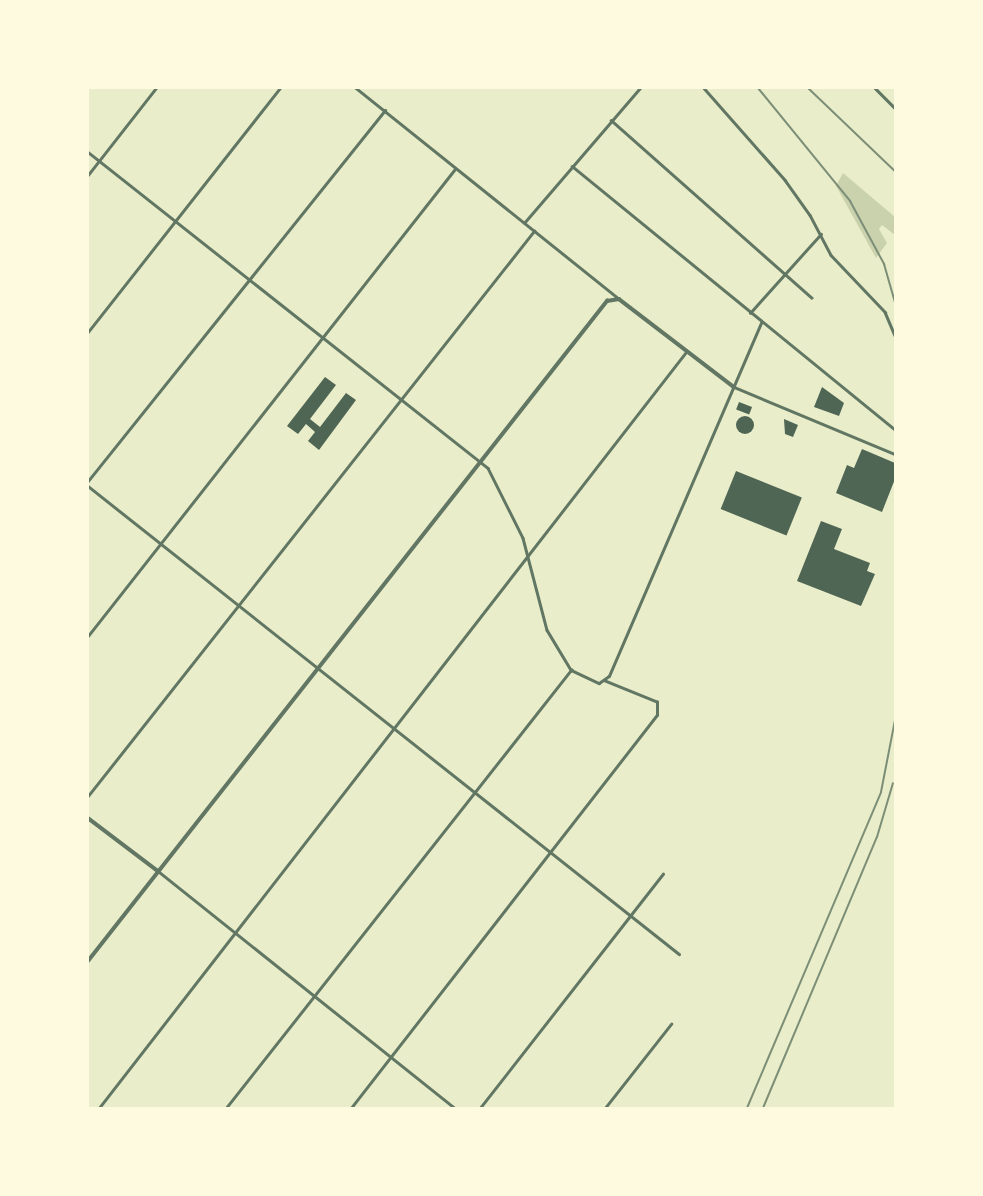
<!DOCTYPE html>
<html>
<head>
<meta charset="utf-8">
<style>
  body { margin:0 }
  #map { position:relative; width:983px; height:1196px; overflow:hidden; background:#e9edc9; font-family:Arial,sans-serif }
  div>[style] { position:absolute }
  .green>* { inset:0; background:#cad2ad }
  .building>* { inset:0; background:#4f6655; transform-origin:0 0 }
  .round { border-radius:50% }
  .minor>* { height:2.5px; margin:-1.25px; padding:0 1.25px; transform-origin:1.25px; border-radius:1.25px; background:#617663 }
  .tertiary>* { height:3.5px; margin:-1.75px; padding:0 1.75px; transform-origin:1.75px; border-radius:1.75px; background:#617663 }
  .rail>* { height:2px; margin:-1px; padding:0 1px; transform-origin:1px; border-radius:1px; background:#7c8e77 }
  span { translate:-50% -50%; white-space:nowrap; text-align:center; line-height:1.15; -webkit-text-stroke:6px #fefae0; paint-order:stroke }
  .frame { position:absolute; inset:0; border:89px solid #fefae0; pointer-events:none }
</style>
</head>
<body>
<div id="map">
  <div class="green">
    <i style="clip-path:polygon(843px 173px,895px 217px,895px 235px,882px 225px,879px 229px,887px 243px,876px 258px,836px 186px)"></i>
  </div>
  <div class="building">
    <i style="clip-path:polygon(325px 377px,336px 385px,310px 419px,320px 427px,346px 393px,356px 400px,319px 450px,308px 441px,315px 432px,306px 424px,298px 434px,287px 426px)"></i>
    <i style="clip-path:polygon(822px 387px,844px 403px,839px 416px,814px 407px)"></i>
    <i style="left:739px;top:402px;width:14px;height:8px;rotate:21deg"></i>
    <i class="round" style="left:736px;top:416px;width:18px;height:18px"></i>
    <i style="clip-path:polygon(784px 419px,798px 425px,793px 437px,785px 434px)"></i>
    <i style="clip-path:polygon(862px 449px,895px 463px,895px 479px,882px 512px,836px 493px,847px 465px,854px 468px)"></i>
    <i style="left:736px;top:471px;width:71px;height:41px;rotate:22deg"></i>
    <i style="clip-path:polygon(821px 521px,842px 529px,834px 549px,870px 563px,867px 571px,875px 574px,861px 606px,797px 581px)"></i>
  </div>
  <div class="minor">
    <i style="left:356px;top:88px;width:336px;rotate:38.7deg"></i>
    <i style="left:704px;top:88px;width:123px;rotate:48.6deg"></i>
    <i style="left:785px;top:180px;width:43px;rotate:54.5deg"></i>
    <i style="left:810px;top:215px;width:45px;rotate:62.3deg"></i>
    <i style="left:831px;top:255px;width:79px;rotate:46.5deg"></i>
    <i style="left:885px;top:312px;width:25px;rotate:67deg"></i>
    <i style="left:875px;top:88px;width:28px;rotate:45deg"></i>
    <i style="left:611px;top:120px;width:268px;rotate:41.5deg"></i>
    <i style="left:88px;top:152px;width:510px;rotate:38.31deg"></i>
    <i style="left:488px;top:468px;width:78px;rotate:63.4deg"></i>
    <i style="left:523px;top:538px;width:95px;rotate:75.4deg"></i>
    <i style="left:547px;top:630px;width:47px;rotate:59deg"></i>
    <i style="left:572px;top:166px;width:417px;rotate:39.2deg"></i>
    <i style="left:88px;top:175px;width:110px;rotate:-52deg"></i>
    <i style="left:524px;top:223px;width:178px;rotate:-49.3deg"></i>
    <i style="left:750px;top:313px;width:106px;rotate:-48.1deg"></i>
    <i style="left:88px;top:332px;width:310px;rotate:-51.8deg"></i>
    <i style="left:734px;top:387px;width:174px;rotate:22.6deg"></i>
    <i style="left:88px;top:481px;width:475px;rotate:-51.3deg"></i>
    <i style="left:88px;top:486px;width:754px;rotate:38.37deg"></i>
    <i style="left:88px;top:636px;width:594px;rotate:-51.84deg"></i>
    <i style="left:571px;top:670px;width:31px;rotate:25deg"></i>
    <i style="left:599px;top:683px;width:12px;rotate:-35deg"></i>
    <i style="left:609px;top:676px;width:384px;rotate:-66.7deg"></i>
    <i style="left:88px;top:796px;width:720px;rotate:-51.71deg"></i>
    <i style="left:158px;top:871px;width:380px;rotate:38.6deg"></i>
    <i style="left:99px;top:1108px;width:957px;rotate:-52.17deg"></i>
    <i style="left:226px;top:1108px;width:558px;rotate:-51.77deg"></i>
    <i style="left:351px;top:1108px;width:498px;rotate:-52.1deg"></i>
    <i style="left:657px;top:715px;width:13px;rotate:-90deg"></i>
    <i style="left:657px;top:702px;width:56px;rotate:-158deg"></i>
    <i style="left:480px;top:1108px;width:297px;rotate:-52deg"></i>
    <i style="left:605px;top:1108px;width:107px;rotate:-51.8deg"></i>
  </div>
  <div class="tertiary">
    <i style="left:88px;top:818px;width:88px;rotate:37.1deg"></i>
    <i style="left:88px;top:961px;width:840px;rotate:-51.82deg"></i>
    <i style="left:607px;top:301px;width:12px;rotate:-9deg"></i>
    <i style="left:619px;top:299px;width:145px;rotate:37.4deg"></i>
  </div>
  <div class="rail">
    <i style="left:758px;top:88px;width:146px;rotate:50.8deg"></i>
    <i style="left:850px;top:201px;width:72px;rotate:61.6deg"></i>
    <i style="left:884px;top:264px;width:40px;rotate:74deg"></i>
    <i style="left:808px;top:88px;width:120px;rotate:43.7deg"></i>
    <i style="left:747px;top:1108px;width:343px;rotate:-67deg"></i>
    <i style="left:881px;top:792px;width:73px;rotate:-79deg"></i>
    <i style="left:763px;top:1108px;width:294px;rotate:-67.2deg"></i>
    <i style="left:877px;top:837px;width:56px;rotate:-73.5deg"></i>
  </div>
  <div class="frame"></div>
</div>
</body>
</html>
